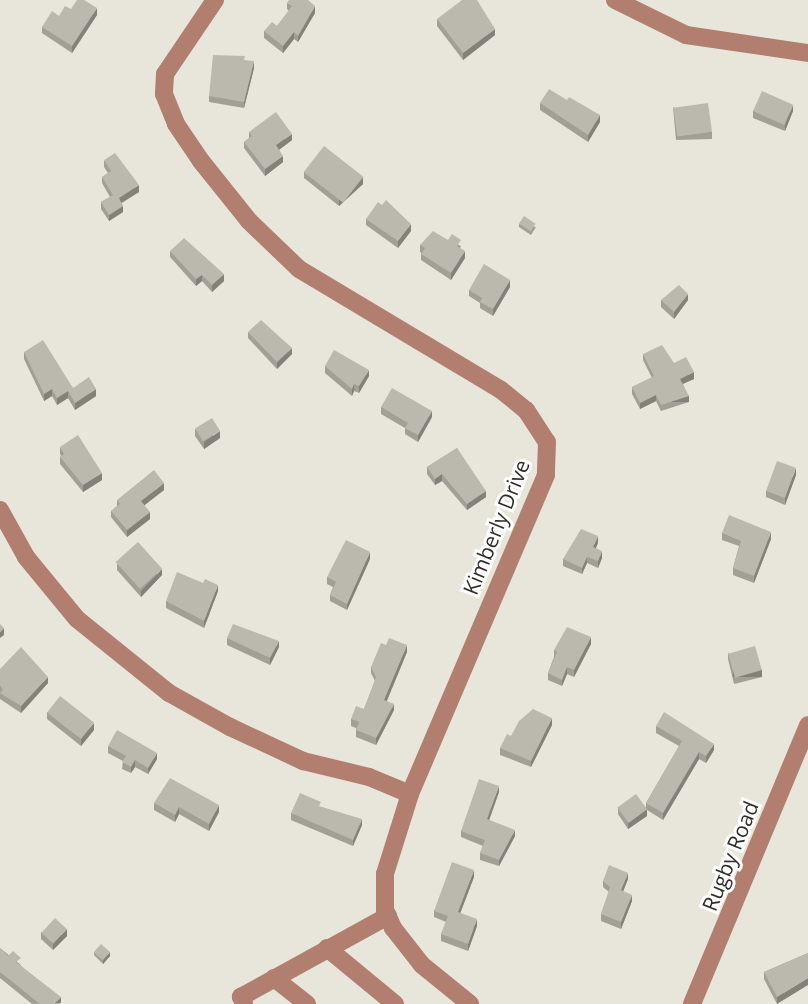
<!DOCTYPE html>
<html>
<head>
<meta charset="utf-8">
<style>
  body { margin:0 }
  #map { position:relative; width:808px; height:1004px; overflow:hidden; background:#e8e6db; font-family:"Open Sans",sans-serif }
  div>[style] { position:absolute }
  .minor>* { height:18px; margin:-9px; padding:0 9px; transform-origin:9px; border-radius:9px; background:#b17e70 }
  .wall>* { inset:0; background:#a19f96 }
  .shaded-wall>* { inset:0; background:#83827a; transform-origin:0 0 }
  .building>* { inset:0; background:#bbb9ae; transform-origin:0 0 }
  span { translate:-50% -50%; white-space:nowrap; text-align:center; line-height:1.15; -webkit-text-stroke:6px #fff; paint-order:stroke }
  .street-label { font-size:21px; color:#2e2d28 }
</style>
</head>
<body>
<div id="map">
  <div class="minor">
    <i style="left:215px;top:0;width:89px;rotate:124deg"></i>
    <i style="left:165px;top:74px;width:20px;rotate:93deg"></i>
    <i style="left:164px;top:94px;width:32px;rotate:68deg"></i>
    <i style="left:176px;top:124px;width:45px;rotate:56deg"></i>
    <i style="left:201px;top:161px;width:77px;rotate:51.3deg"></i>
    <i style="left:249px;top:221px;width:69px;rotate:43.8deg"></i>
    <i style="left:299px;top:269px;width:235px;rotate:30.9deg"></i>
    <i style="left:501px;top:390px;width:32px;rotate:39deg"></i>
    <i style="left:526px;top:410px;width:38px;rotate:57deg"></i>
    <i style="left:547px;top:442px;width:33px;rotate:92deg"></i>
    <i style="left:546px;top:475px;width:347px;rotate:113.1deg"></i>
    <i style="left:410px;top:794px;width:84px;rotate:107.4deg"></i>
    <i style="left:385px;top:874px;width:36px;rotate:90deg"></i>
    <i style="left:385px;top:910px;width:20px;rotate:66deg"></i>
    <i style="left:393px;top:928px;width:47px;rotate:51.9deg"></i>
    <i style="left:422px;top:965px;width:62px;rotate:39.1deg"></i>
    <i style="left:615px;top:0;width:79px;rotate:26.2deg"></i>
    <i style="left:686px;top:35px;width:123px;rotate:8.4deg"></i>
    <i style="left:0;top:510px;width:54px;rotate:61deg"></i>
    <i style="left:26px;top:557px;width:80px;rotate:50.6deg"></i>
    <i style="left:77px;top:619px;width:118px;rotate:38.8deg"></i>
    <i style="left:169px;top:693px;width:70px;rotate:29.1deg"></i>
    <i style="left:230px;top:727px;width:81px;rotate:25deg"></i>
    <i style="left:303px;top:761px;width:68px;rotate:13.6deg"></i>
    <i style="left:369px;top:777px;width:44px;rotate:22.5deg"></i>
    <i style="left:327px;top:948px;width:88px;rotate:39.5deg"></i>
    <i style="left:274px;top:978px;width:42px;rotate:38.2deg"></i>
    <i style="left:244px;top:1004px;width:8px;rotate:-113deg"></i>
    <i style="left:241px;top:997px;width:168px;rotate:-28.9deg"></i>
    <i style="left:692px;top:1004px;width:302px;rotate:-67.4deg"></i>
  </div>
  <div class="wall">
    <i style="clip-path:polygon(287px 3px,315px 13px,298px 42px,294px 39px,283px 53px,264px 38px,264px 31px,277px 26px,289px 11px,287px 9px)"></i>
    <i style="clip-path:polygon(71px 9px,97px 15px,72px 53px,42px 33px,42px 27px)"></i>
    <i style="clip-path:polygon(437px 19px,495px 35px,463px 60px,437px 26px)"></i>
    <i style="clip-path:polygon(245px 60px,254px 68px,244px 108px,209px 102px,209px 96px)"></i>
    <i style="clip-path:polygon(540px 103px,600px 122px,588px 142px,540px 110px)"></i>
    <i style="clip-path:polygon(673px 107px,712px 132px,712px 139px,676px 140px)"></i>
    <i style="clip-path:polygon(753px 111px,793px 111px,785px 131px,753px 118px)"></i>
    <i style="clip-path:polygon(249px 132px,292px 140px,279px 150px,283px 162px,265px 176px,244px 148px,244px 142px,249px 138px)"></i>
    <i style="clip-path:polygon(104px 160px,139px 192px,122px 203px,123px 212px,109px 221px,101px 209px,101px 202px,110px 197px,102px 183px,102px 177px,108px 173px,104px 167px)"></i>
    <i style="clip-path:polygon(304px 172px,363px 184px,339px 206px,304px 178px)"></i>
    <i style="clip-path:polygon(382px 205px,411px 231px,398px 248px,366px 225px,366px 219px)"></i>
    <i style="clip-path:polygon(519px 224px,536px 227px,531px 235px,519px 227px)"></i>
    <i style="clip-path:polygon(448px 240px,461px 246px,460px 248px,465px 258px,451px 280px,421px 260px,421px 252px,420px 252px,420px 245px)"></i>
    <i style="clip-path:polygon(170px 251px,224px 281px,212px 292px,202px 281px,196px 286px,170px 257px)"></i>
    <i style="clip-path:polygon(510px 287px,493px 316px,480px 308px,480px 303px,469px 296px,469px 290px)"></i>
    <i style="clip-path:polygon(661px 300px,688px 300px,674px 319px,661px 307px)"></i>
    <i style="clip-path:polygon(248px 332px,292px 354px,277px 369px,248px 338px)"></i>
    <i style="clip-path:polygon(24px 352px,73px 388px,96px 396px,75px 410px,68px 398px,57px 405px,52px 396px,44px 401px,24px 359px)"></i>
    <i style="clip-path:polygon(643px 354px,674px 363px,694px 379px,683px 384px,689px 402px,661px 411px,656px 401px,640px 409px,632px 394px,632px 387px,652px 378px,643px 360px)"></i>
    <i style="clip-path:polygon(325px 366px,369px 376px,359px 393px,354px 391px,352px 396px,325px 373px)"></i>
    <i style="clip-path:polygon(381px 407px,432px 417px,418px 442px,405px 434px,405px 428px,381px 414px)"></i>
    <i style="clip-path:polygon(195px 429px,220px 438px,204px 449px,195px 436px)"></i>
    <i style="clip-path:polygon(60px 447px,102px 480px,83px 492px,60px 464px,60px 457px,61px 456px,60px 454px)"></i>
    <i style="clip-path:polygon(457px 448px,486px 497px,467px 510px,442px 481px,435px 485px,427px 474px,427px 467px)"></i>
    <i style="clip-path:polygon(796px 475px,785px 505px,766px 497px,766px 491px)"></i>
    <i style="clip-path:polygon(164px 490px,144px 505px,150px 519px,127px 537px,111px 517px,111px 511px,117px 506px,117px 500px)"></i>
    <i style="clip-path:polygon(722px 533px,771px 539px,754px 583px,733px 575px,733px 568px,739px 546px,722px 540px)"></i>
    <i style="clip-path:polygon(598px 543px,596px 548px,602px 558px,598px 568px,587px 563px,582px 574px,563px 566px,563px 559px)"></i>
    <i style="clip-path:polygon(370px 559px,347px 610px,330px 601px,330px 595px,333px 587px,327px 584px,327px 577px)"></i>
    <i style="clip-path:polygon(117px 564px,162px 575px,141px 597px,117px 570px)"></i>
    <i style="clip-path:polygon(218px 591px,204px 628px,166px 608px,166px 601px)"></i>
    <i style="clip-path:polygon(227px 638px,279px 647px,270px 665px,227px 645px)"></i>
    <i style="clip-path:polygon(591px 644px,574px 677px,567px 674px,562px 686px,548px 680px,548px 673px,554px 657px,554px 650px)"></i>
    <i style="clip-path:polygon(407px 652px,387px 701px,394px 710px,376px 745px,356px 737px,356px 728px,351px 726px,351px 719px,364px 709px,375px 681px,371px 673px,371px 667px)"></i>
    <i style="clip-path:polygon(728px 653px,762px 677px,734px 684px,728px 659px)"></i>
    <i style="clip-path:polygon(0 669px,48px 683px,21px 713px,0 699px)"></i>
    <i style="clip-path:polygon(47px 712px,94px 730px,81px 746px,47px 719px)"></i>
    <i style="clip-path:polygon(552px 725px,531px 767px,500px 755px,500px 748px,511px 736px)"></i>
    <i style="clip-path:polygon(656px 726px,714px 750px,706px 763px,699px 759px,663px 820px,647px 810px,647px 816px,628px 829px,618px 814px,618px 808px,646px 807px,646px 803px,679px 746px,656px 733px)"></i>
    <i style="clip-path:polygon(108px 746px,157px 759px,148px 774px,135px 767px,131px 773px,122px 769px,123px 761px,108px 753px)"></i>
    <i style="clip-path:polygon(499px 792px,489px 820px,515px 836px,499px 866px,480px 860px,480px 853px,483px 846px,461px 837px,461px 831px)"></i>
    <i style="clip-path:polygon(154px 803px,219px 812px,209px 831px,179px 814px,175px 822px,154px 810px)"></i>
    <i style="clip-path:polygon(291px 813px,362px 825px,353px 846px,291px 820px)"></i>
    <i style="clip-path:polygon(474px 877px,460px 913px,477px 926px,468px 951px,441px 941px,441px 934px,446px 922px,434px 917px,434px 911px)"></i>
    <i style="clip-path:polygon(628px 879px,623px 891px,632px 901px,621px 929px,601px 921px,601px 914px,609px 892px,603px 887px,603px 881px)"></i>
    <i style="clip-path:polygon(41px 932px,67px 936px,53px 950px,41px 939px)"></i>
    <i style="clip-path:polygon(0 948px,21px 965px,20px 965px,61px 1003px,32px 1004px,0 978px)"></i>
    <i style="clip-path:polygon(94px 952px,110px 956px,103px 964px,94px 955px)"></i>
    <i style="clip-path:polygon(808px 953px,777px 1004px,764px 979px,764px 972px)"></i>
  </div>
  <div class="shaded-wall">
    <i style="clip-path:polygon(315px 6px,315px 13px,298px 42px,298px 36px)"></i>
    <i style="clip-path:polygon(97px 8px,97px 15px,72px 53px,72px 46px)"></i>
    <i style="clip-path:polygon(495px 29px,495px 35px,463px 60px,463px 53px)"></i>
    <i style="clip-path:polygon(294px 32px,294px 39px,283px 53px,283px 46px)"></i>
    <i style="clip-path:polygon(254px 61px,254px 68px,244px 108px,244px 102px)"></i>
    <i style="clip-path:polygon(793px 105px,793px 111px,785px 131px,785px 125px)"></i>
    <i style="clip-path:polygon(600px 115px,600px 122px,588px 142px,588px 135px)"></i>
    <i style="clip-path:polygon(292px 134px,292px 140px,276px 152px,276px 145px)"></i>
    <i style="clip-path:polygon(283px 156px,283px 162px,265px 176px,265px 169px)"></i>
    <i style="clip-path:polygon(363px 177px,363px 184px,339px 206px,339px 199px)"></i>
    <i style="clip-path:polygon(139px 185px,139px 192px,119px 204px,119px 198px)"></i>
    <i style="clip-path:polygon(123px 206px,123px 212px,109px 221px,109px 215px)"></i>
    <i style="clip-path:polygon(411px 224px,411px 231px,398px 248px,398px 241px)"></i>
    <i style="clip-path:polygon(465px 251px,465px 258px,451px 280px,451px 273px)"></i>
    <i style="clip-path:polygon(224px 274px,224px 281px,212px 292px,212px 285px)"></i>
    <i style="clip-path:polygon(202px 275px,202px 281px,196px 286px,196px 279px)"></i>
    <i style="clip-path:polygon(510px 280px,510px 287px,493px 316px,493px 309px)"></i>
    <i style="clip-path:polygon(688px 294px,688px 300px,674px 319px,674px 312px)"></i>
    <i style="clip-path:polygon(292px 348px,292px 354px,277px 369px,277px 362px)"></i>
    <i style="clip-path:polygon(369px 370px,369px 376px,359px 393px,359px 386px)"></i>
    <i style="clip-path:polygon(694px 372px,694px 379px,680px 385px,680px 379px)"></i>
    <i style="clip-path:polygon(354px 384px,354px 391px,352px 396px,352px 389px)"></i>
    <i style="clip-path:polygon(52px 389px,52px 396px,44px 401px,44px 394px)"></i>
    <i style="clip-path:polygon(96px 389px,96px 396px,75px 410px,75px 403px)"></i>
    <i style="clip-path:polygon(68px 391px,68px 398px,57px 405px,57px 398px)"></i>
    <i style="clip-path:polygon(656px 395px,656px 401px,640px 409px,640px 403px)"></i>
    <i style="left:689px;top:396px;width:6px;height:29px;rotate:90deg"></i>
    <i style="clip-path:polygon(432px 411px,432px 417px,418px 442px,418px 435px)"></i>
    <i style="clip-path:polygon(220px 431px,220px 438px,204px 449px,204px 442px)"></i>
    <i style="clip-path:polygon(796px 468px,796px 475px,785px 505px,785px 498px)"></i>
    <i style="clip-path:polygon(102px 473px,102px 480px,83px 492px,83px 485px)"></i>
    <i style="clip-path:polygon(442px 474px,442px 481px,435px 485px,435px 479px)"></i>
    <i style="clip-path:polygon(164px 483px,164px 490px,141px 508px,141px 501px)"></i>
    <i style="clip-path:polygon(486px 491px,486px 497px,467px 510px,467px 504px)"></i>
    <i style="clip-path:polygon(150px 512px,150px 519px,127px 537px,127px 530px)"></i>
    <i style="clip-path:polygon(771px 532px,771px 539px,754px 583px,754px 576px)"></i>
    <i style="clip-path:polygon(598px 536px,598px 543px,593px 554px,593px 547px)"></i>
    <i style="clip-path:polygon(602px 551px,602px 558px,598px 568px,598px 561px)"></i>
    <i style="clip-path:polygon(370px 552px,370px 559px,347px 610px,347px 604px)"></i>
    <i style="clip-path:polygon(587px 557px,587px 563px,582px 574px,582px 568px)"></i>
    <i style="clip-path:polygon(162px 569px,162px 575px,141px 597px,141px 591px)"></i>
    <i style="clip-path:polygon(218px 585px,218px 591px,204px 628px,204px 621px)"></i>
    <i style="clip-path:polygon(4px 628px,4px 635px,0 638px,0 632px)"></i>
    <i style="clip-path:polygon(591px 637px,591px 644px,574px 677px,574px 670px)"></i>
    <i style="clip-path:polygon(279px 641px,279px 647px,270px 665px,270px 658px)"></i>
    <i style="clip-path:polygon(407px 645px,407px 652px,384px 707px,384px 700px)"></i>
    <i style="clip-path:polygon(567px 667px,567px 674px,562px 686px,562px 680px)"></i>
    <i style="left:762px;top:670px;width:7px;height:29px;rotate:90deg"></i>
    <i style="clip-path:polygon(48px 677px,48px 683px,21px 713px,21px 706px)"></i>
    <i style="clip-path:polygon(394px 704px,394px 710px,376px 745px,376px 738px)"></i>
    <i style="clip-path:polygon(552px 718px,552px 725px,531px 767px,531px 761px)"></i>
    <i style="clip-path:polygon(94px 723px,94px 730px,81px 746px,81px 739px)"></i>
    <i style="clip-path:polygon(714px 744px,714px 750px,706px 763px,706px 756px)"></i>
    <i style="clip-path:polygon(699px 752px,699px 759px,663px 820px,663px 813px)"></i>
    <i style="clip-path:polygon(157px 753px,157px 759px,148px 774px,148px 768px)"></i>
    <i style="clip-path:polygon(135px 760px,135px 767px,131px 773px,131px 767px)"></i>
    <i style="clip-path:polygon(499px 786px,499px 792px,487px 826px,487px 819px)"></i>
    <i style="clip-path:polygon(219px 805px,219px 812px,209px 831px,209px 824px)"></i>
    <i style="clip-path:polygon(179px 807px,179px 814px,175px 822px,175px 815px)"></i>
    <i style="clip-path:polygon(647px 809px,647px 816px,628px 829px,628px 822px)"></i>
    <i style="clip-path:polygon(362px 819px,362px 825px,353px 846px,353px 840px)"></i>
    <i style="clip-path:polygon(515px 830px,515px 836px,499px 866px,499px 860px)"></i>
    <i style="clip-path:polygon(474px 870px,474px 877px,458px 919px,458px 912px)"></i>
    <i style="clip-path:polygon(628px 873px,628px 879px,621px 897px,621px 890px)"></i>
    <i style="clip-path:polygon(632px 895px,632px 901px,621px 929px,621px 922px)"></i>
    <i style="clip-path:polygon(477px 919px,477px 926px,468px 951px,468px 944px)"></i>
    <i style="clip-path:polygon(67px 929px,67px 936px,53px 950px,53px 944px)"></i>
    <i style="clip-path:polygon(110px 952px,110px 956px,103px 964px,103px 960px)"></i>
    <i style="clip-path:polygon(808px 978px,808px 985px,777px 1004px,777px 997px)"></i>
    <i style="clip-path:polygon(61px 997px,61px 1003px,54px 1004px)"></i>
  </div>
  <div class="building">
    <i style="clip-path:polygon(77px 0,84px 0,97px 8px,72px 46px,42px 27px,52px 11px,59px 16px,65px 6px,71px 9px)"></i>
    <i style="clip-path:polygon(289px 0,308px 0,315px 6px,298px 36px,294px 32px,283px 46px,264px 31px,272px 22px,277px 26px,292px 6px,287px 3px)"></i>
    <i style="clip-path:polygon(462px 0,477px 0,495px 29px,463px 53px,437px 19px)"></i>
    <i style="clip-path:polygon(213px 55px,245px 56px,244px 60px,254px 61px,244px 102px,209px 96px)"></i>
    <i style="clip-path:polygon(549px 89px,567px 100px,569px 97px,600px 115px,588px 135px,540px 103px)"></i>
    <i style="left:762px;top:91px;width:34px;height:22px;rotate:24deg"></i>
    <i style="left:708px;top:103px;width:29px;height:35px;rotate:82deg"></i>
    <i style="clip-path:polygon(276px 112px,292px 134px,276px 145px,283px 156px,265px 169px,244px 142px,252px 136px,249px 132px)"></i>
    <i style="left:324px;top:146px;width:50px;height:33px;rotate:38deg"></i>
    <i style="clip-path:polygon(115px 153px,139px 185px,119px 198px,123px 206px,109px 215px,101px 202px,113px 195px,102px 177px,111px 171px,104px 160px)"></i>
    <i style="clip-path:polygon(386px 200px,411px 224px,398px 241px,366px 219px,378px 202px,382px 205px)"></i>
    <i style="left:524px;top:216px;width:14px;height:9px;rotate:34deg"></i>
    <i style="clip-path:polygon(433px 231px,448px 240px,452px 234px,461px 240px,457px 246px,465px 251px,451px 273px,421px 254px,425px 248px,420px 245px)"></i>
    <i style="clip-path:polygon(184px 238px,224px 274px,212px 285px,202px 275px,196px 279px,170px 251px)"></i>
    <i style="clip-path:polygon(484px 264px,510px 280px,493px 309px,480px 302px,482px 298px,469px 290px)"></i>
    <i style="clip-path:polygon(679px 285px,688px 294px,674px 312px,661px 300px)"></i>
    <i style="clip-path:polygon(261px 320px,292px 348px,277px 362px,248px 332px)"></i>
    <i style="clip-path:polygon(43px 340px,73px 388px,89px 377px,96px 389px,75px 403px,68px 391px,57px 398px,52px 389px,44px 394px,24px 352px)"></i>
    <i style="clip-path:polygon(662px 345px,674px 363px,686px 357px,694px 372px,680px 379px,689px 396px,661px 405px,656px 395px,640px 403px,632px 387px,654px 376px,643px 354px)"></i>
    <i style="clip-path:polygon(334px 350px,369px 370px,359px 386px,354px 384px,352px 389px,325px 366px)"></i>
    <i style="clip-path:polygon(392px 388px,432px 411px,418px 435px,405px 428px,408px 423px,381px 407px)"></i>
    <i style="left:212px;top:418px;width:15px;height:20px;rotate:58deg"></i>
    <i style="clip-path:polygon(78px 435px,102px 473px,83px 485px,60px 457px,64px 454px,60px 447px)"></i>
    <i style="clip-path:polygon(457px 448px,486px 491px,467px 504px,442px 474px,435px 479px,427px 467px)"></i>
    <i style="left:777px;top:461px;width:20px;height:32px;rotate:20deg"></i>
    <i style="clip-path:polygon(154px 470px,164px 483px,141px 501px,150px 512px,127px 530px,111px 511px,120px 504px,117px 500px)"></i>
    <i style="clip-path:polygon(729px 515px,771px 532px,754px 576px,733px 568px,741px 541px,722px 533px)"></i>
    <i style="clip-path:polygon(581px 529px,598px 536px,593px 547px,602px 551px,598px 561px,587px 557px,582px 568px,563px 559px)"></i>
    <i style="clip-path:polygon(346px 540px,370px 552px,347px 604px,330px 595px,336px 582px,327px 577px)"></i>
    <i style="left:138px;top:542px;width:36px;height:30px;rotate:48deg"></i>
    <i style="clip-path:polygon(177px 572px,203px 583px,205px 579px,218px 585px,204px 621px,166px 601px)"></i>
    <i style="clip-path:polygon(0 624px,4px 628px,0 632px)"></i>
    <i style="clip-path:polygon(233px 624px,279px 641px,270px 658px,227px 638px)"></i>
    <i style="clip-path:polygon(567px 627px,591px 637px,574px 670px,567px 667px,562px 680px,548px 673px,557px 652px,554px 650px)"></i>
    <i style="clip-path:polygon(389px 638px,407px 645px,384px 700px,394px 704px,376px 738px,356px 730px,359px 722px,351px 719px,356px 706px,364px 709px,376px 677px,371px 667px,381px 643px,386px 645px)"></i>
    <i style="left:755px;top:646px;width:25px;height:28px;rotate:74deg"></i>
    <i style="clip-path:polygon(21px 647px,48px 677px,21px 706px,0 693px,3px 690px,0 685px,0 669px)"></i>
    <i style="left:60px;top:696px;width:43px;height:21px;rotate:38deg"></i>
    <i style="clip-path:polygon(533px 709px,552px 718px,531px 761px,500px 748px,507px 734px,511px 736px,519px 721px)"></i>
    <i style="clip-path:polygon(664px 712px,714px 744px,706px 756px,699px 752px,663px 813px,646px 803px,682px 741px,656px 726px)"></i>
    <i style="clip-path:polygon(117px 730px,157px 753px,148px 768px,135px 760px,131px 767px,122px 762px,126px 756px,108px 746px)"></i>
    <i style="clip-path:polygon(170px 778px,219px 805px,209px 824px,179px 807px,175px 815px,154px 803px)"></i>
    <i style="clip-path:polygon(479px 779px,499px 786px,487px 819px,515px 830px,499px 860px,480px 853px,485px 840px,461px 831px)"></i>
    <i style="clip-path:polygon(300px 793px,321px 802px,319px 806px,362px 819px,353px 840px,291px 813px)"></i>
    <i style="left:636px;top:794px;width:19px;height:23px;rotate:54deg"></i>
    <i style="clip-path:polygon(452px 862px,474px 870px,458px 912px,477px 919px,468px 944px,441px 934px,448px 916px,434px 911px)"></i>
    <i style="clip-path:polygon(609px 865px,628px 873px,621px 890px,632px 895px,621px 922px,601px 914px,610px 887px,603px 881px)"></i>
    <i style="left:55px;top:918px;width:16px;height:20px;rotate:43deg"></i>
    <i style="left:101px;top:944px;width:12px;height:11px;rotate:42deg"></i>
    <i style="clip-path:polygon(0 948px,8px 956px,13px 951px,21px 958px,16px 962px,61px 997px,54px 1004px,40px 1004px,0 972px)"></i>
    <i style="clip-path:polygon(808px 953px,808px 978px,777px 997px,764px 972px)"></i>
  </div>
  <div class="street-label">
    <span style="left:496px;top:527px;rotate:-68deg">Kimberly Drive</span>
    <span style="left:730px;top:856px;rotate:-68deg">Rugby Road</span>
  </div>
</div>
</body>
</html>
